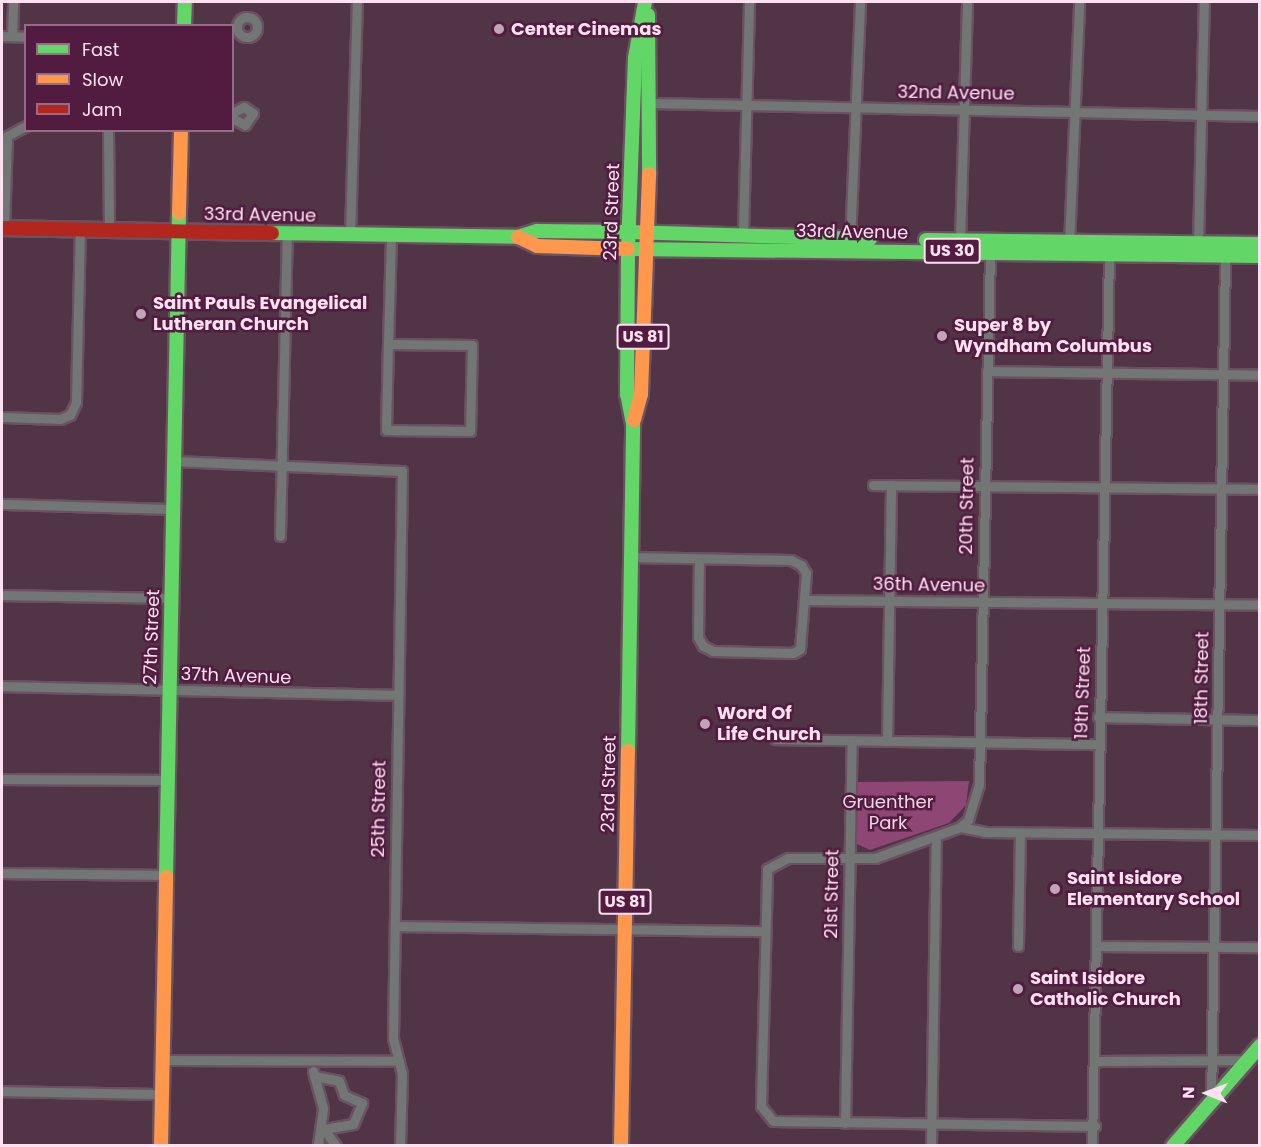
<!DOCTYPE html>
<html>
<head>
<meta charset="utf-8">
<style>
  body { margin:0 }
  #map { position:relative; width:1261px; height:1147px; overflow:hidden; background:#513446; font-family:Poppins,sans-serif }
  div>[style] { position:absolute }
  .green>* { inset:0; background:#8e4675 }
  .roads { filter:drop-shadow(2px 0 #6a5261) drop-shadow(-2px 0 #6a5261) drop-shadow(0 2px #6a5261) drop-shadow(0 -2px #6a5261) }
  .street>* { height:9px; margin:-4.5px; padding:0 4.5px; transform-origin:4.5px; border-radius:4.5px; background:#727675 }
  .street>.ring { margin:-4.5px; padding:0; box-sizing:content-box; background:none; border:9px solid #727675; border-radius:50% }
  .fast>* { height:14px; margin:-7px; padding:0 7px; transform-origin:7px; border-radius:7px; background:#63d668 }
  .slow>* { height:14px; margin:-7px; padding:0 7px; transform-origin:7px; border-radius:7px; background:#ff974d }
  .jam>* { height:14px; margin:-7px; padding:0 7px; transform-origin:7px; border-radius:7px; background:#b3261e }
  .dots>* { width:16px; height:16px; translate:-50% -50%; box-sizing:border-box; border:3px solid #521c40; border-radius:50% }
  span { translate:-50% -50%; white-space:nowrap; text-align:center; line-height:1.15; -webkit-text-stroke:5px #521c40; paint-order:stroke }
  .shield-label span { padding:2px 4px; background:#521c40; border:2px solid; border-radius:4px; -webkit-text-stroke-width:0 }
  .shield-label { font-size:16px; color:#fde1f1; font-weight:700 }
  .poi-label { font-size:18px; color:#fde1f1; font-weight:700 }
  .left { translate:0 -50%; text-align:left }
  .street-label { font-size:18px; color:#fde1f1 }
  .park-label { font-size:18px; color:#f0d5e4 }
  .frame { position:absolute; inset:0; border:3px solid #fde1f1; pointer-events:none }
  .legend { position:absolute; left:24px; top:24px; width:210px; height:108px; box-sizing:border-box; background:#521c40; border:2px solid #966b87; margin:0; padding:8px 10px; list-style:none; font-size:18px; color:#fde1f1 }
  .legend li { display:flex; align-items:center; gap:12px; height:30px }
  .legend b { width:30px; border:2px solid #966b87 }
  .north { position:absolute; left:1177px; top:1063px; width:60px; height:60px; -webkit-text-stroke:4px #521c40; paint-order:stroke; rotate:271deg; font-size:16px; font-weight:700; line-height:24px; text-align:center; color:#fde1f1 }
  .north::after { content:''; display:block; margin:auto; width:21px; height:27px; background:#fde1f1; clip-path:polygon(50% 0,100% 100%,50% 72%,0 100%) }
</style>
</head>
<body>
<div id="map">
  <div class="green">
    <i style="clip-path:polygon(969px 781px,966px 805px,949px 823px,870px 850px,857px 844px,857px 782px)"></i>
  </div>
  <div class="roads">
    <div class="street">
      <i class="ring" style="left:237px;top:17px;width:11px;height:11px"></i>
      <i style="left:2px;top:36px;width:24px;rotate:2deg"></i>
      <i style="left:12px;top:36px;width:34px;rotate:-88deg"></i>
      <i style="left:651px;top:103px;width:609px;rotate:1.22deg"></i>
      <i style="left:232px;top:113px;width:13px;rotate:-27deg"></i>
      <i style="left:244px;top:107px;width:11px;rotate:34deg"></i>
      <i style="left:253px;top:113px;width:14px;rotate:124deg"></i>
      <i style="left:245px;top:125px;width:15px;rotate:-152deg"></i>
      <i style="left:108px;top:130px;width:100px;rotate:89.4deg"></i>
      <i style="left:4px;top:228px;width:92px;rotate:-88.1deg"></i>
      <i style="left:7px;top:136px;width:21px;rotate:-28deg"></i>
      <i style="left:743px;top:233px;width:231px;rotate:-88.5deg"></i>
      <i style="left:350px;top:235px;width:233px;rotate:-88.3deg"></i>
      <i style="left:960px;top:240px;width:238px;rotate:-88.3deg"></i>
      <i style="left:850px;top:242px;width:240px;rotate:-87.6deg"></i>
      <i style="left:1198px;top:243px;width:241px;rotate:-88.6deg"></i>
      <i style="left:1069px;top:245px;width:243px;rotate:-87.6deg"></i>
      <i style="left:388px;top:344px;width:84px;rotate:0.7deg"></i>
      <i style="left:472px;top:345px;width:86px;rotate:91.3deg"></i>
      <i style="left:470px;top:431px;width:84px;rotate:-179.3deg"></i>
      <i style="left:386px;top:430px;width:86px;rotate:-88.7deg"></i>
      <i style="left:388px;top:344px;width:108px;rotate:-88.4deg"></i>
      <i style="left:987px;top:371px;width:273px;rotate:0.8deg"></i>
      <i style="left:2px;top:417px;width:58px;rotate:2deg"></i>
      <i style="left:60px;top:419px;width:11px;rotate:-22deg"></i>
      <i style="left:70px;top:415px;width:14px;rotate:-65deg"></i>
      <i style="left:76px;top:402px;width:173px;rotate:-88.7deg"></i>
      <i style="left:174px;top:461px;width:228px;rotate:2.5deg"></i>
      <i style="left:402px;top:471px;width:567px;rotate:90.91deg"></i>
      <i style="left:393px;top:1038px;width:37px;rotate:76deg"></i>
      <i style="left:402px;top:1074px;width:72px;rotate:91.6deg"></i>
      <i style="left:873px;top:485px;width:387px;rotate:0.6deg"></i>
      <i style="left:2px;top:504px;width:172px;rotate:1.7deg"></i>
      <i style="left:280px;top:536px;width:302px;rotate:-88.7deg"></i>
      <i style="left:631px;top:557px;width:160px;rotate:1.1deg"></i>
      <i style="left:791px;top:560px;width:11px;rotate:27deg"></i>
      <i style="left:801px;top:565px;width:9px;rotate:58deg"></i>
      <i style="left:806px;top:573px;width:76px;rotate:94.5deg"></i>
      <i style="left:800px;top:649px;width:8px;rotate:150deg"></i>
      <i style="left:793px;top:653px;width:80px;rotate:-178.6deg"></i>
      <i style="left:713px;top:651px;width:11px;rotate:-153deg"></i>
      <i style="left:703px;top:646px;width:10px;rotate:-119deg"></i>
      <i style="left:698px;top:637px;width:78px;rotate:-89.3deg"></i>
      <i style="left:2px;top:595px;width:170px;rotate:1deg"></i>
      <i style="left:806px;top:600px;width:454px;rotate:0.6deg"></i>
      <i style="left:2px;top:686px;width:395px;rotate:1.3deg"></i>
      <i style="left:1098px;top:717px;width:162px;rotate:1.1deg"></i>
      <i style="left:775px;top:739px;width:323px;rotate:0.9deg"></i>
      <i style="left:887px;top:741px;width:256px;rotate:-89.1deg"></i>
      <i style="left:2px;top:779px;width:165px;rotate:0.3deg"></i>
      <i style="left:960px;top:827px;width:11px;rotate:-41deg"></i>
      <i style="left:968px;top:820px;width:37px;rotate:-73deg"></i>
      <i style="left:979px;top:785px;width:533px;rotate:-88.82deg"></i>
      <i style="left:2px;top:873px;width:164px;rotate:0.7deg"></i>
      <i style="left:395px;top:926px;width:369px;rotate:0.8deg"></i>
      <i style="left:1018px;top:946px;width:113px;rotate:-89deg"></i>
      <i style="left:1097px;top:946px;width:163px;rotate:0.4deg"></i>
      <i style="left:163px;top:1060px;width:236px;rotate:0.2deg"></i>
      <i style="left:1095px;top:1061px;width:154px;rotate:-0.4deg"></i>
      <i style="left:313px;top:1071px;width:39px;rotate:75deg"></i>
      <i style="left:323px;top:1109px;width:37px;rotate:98deg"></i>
      <i style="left:314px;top:1076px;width:25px;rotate:11deg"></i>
      <i style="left:339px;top:1081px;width:15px;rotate:70deg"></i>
      <i style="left:344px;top:1095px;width:20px;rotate:24deg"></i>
      <i style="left:362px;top:1103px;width:23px;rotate:113deg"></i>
      <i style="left:353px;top:1124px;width:29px;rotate:170deg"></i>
      <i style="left:324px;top:1129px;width:21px;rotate:55deg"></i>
      <i style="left:2px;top:1091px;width:161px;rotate:1.1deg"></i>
      <i style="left:1211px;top:1102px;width:847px;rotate:-89.05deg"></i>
      <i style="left:845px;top:1123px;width:383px;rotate:-89deg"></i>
      <i style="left:1095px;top:1126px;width:322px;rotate:-179.1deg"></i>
      <i style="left:773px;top:1121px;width:19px;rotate:-129deg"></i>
      <i style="left:761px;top:1106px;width:237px;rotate:-88.5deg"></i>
      <i style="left:767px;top:869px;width:24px;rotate:-28deg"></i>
      <i style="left:788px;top:858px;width:87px"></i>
      <i style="left:875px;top:858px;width:90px;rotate:-20deg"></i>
      <i style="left:960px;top:827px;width:25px;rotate:11deg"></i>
      <i style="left:985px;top:832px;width:275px;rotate:0.6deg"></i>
      <i style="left:931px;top:1146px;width:308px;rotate:-89.1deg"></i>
      <i style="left:1092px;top:1146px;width:895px;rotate:-88.91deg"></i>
    </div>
    <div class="fast">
      <i style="left:648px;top:15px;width:159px;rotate:89.6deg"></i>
      <i style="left:184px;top:26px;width:24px;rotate:-88deg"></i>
      <i style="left:628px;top:232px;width:242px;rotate:1.7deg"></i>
      <i style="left:272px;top:233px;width:246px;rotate:0.9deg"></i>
      <i style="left:518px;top:237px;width:20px;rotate:-18deg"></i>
      <i style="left:537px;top:231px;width:91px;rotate:0.6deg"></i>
      <i style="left:926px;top:240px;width:334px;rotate:0.7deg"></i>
      <i style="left:628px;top:249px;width:632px;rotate:0.63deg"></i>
      <i style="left:628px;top:751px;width:327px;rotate:-89.1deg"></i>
      <i style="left:633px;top:424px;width:31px;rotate:-101deg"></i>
      <i style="left:627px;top:394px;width:145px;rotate:-89.6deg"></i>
      <i style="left:628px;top:249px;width:191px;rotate:-87.9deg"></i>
      <i style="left:635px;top:58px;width:57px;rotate:-79.9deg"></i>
      <i style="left:166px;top:877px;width:664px;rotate:-88.88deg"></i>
      <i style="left:1173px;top:1146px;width:133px;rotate:-49deg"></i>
    </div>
    <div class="slow">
      <i style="left:179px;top:213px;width:83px;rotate:-88.6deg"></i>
      <i style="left:518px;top:237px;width:21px;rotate:25deg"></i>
      <i style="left:537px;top:246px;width:91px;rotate:1.9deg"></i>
      <i style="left:634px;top:420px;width:27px;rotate:-75deg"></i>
      <i style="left:641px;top:394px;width:220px;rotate:-87.9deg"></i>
      <i style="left:161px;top:1146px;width:269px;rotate:-88.9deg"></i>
      <i style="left:621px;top:1146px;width:395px;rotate:-89deg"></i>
    </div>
    <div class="jam">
      <i style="left:2px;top:228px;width:270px;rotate:1.1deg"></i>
    </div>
  </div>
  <div class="dots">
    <i style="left:499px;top:29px;background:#c1a4b5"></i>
    <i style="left:141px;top:314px;background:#c1a4b5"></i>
    <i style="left:942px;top:336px;background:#c1a4b5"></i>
    <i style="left:705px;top:724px;background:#c1a4b5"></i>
    <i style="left:1055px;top:889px;background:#c1a4b5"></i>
    <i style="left:1018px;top:989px;background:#c1a4b5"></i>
  </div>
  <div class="shield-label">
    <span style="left:952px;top:251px">US 30</span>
    <span style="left:643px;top:337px">US 81</span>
    <span style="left:625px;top:902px">US 81</span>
  </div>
  <div class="poi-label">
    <span class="left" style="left:511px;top:29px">Center Cinemas</span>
    <span class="left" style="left:153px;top:314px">Saint Pauls Evangelical<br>Lutheran Church</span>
    <span class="left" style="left:954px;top:336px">Super 8 by<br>Wyndham Columbus</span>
    <span class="left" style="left:717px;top:724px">Word Of<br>Life Church</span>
    <span class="left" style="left:1067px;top:889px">Saint Isidore<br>Elementary School</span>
    <span class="left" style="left:1030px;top:989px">Saint Isidore<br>Catholic Church</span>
  </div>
  <div class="street-label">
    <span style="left:956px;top:93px;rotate:1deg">32nd Avenue</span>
    <span style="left:612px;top:212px;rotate:-88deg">23rd Street</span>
    <span style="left:260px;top:215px;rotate:1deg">33rd Avenue</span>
    <span style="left:852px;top:232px;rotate:1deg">33rd Avenue</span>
    <span style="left:967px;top:506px;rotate:-89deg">20th Street</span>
    <span style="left:929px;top:585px;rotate:1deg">36th Avenue</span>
    <span style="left:152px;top:637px;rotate:-88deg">27th Street</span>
    <span style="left:236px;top:676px;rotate:2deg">37th Avenue</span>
    <span style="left:1202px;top:678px;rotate:-89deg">18th Street</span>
    <span style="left:1083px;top:693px;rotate:-88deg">19th Street</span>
    <span style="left:609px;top:784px;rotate:-89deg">23rd Street</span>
    <span style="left:379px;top:809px;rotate:-89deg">25th Street</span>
    <span style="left:832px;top:894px;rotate:-89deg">21st Street</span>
  </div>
  <div class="park-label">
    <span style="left:888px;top:813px">Gruenther<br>Park</span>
  </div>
  <div class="frame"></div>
  <ul class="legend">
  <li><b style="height:8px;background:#63d668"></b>Fast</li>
  <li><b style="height:8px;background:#ff974d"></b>Slow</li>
  <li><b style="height:8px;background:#b3261e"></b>Jam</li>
  </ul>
  <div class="north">N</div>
</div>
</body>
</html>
